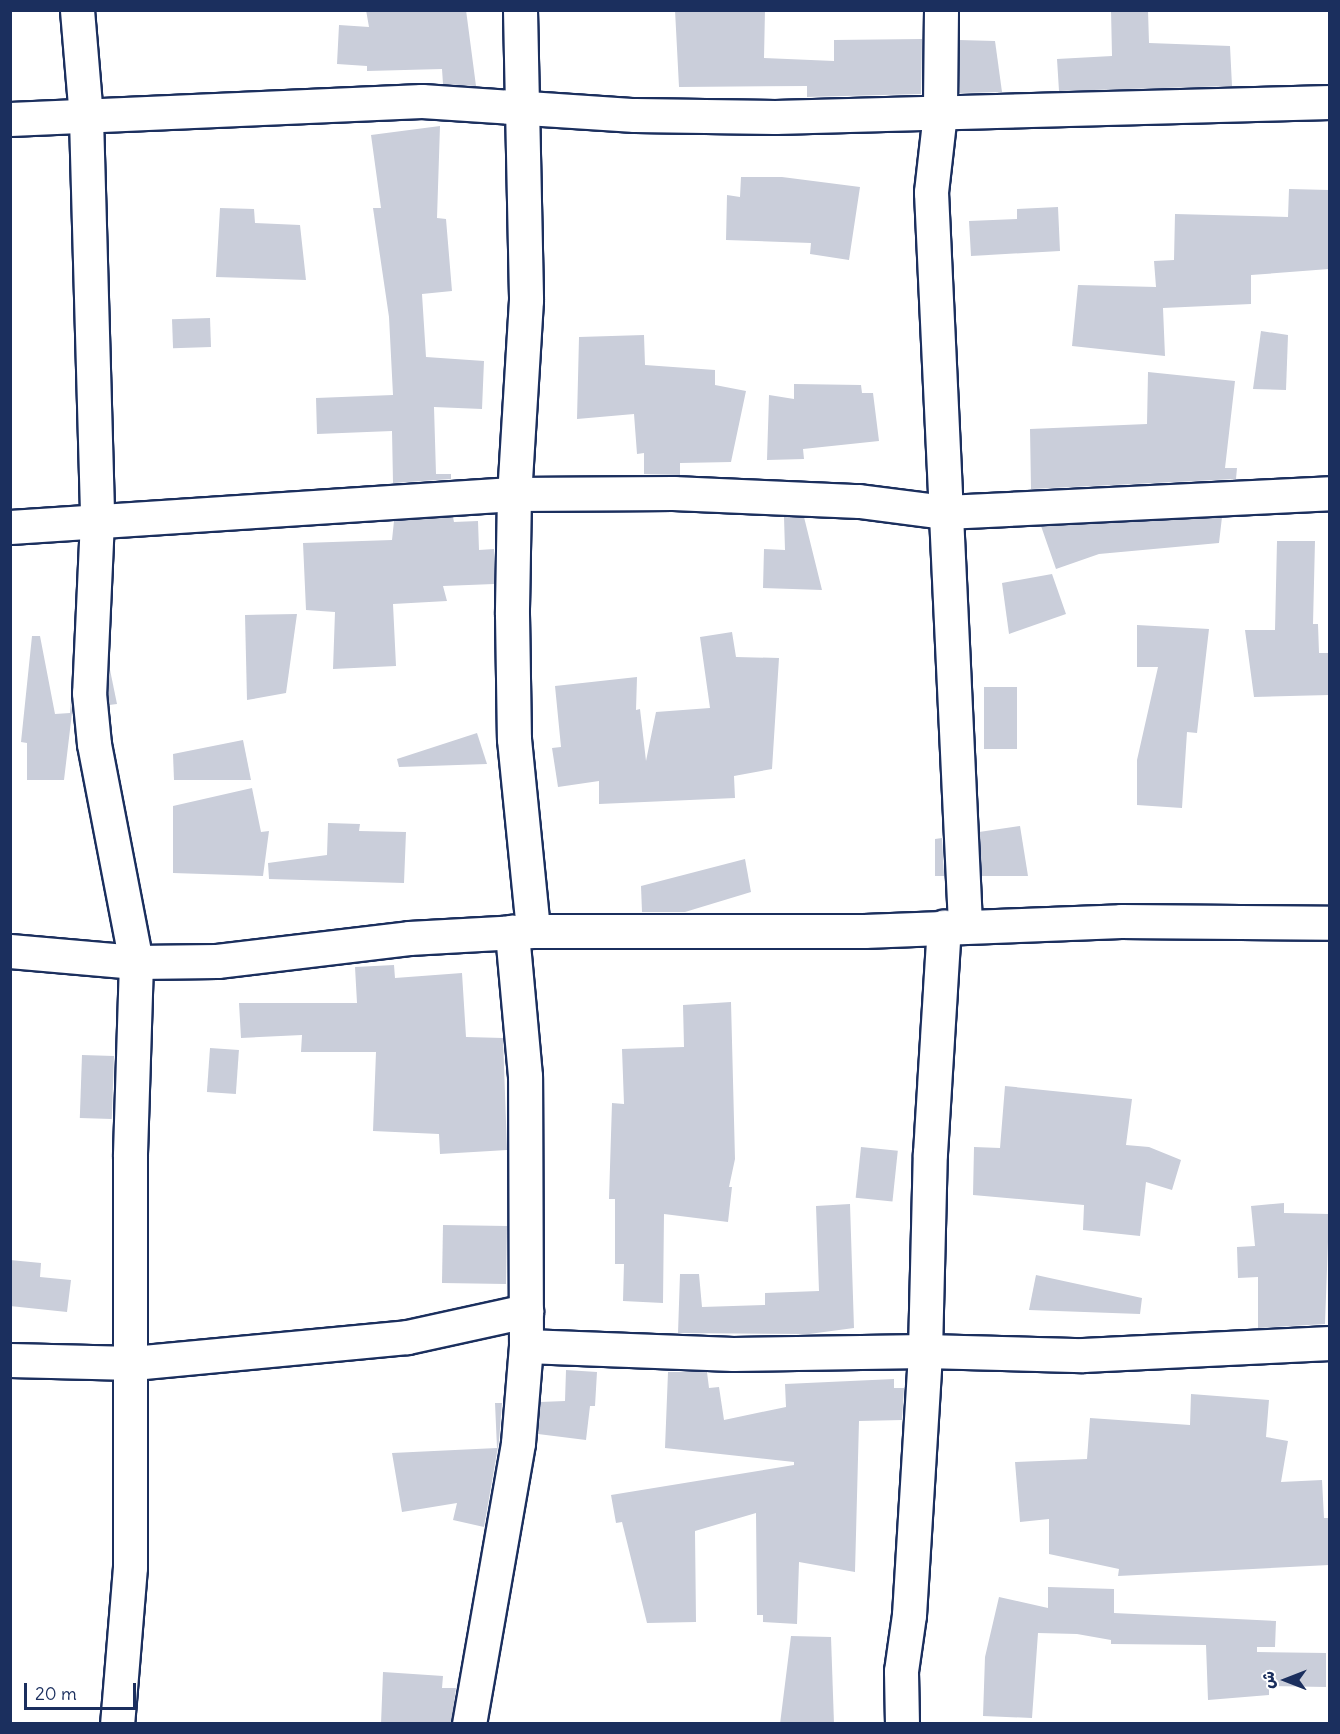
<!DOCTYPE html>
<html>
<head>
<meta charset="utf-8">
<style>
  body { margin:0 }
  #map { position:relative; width:1340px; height:1734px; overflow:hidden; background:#fff; font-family:Delius,"Playpen Sans Arabic",sans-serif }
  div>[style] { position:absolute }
  .building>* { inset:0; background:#caceda; transform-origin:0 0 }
  .roads { filter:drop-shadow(2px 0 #1b2f5e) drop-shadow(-2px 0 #1b2f5e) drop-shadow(0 2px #1b2f5e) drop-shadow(0 -2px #1b2f5e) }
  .street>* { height:33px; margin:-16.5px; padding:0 16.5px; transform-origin:16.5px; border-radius:16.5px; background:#fff }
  span { translate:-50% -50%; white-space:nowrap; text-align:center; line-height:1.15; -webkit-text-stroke:5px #fff; paint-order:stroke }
  .frame { position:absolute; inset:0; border:12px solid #1b2f5e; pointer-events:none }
  .north { position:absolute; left:1256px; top:1650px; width:60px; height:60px; -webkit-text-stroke:4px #fff; paint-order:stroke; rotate:270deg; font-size:16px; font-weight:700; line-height:24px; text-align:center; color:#1b2f5e }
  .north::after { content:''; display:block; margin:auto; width:21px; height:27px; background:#1b2f5e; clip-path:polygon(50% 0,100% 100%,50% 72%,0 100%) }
  .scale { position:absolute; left:24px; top:1683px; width:112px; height:27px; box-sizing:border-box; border:3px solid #1b2f5e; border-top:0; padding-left:8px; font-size:18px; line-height:21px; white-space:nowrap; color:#1b2f5e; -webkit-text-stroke:4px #fff; paint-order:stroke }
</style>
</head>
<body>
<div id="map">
  <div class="building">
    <i style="clip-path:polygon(366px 10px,466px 10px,476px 86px,443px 84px,442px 69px,367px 71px,367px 66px,337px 64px,339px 25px,369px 27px)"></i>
    <i style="clip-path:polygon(675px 10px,765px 10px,764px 58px,834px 61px,834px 40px,922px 39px,921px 94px,807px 97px,807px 86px,679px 87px)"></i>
    <i style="clip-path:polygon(1111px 10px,1148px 10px,1149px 43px,1230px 46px,1232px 86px,1059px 91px,1057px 59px,1112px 56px)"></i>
    <i style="clip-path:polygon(959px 40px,995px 41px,1002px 92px,959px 93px)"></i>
    <i style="clip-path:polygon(440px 126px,437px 218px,446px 219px,452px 291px,422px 294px,426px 357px,484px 361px,482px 409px,434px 407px,436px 474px,451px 474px,451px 479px,393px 483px,392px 431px,317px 434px,316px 398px,393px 395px,389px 317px,373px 208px,381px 208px,371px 135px)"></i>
    <i style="clip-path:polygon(741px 177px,782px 177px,860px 187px,849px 260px,810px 254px,811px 243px,726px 240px,727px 195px,740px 197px)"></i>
    <i style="clip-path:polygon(1289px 189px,1329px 190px,1329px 269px,1251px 275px,1251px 304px,1163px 308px,1165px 356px,1072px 346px,1078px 285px,1156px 287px,1154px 261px,1174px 260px,1175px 214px,1288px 217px)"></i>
    <i style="clip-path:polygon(1058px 207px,1060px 251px,971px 256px,969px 221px,1017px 219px,1017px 209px)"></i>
    <i style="clip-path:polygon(220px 208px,254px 209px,255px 223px,300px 225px,306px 280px,216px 277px)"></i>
    <i style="left:210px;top:318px;width:29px;height:38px;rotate:88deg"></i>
    <i style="clip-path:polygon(1261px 331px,1288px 335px,1286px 390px,1253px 389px)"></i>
    <i style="clip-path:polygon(644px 335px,645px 365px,715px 370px,715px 385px,746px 391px,731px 462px,680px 463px,680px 475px,644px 474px,644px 453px,637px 454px,634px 414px,577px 419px,579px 337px)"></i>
    <i style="clip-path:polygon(1148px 372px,1235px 381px,1225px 468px,1237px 468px,1236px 479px,1031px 489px,1030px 429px,1147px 424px)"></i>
    <i style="clip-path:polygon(794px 384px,861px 385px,862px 393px,873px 393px,879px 441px,803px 449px,804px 459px,767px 460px,769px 395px,794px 399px)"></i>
    <i style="clip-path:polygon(453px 517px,454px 522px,478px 521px,479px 550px,494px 549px,494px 584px,443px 586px,447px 601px,393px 604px,396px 666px,333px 669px,335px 612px,306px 610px,303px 543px,392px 540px,394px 521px)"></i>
    <i style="clip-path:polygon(784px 517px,804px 517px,822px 590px,763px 588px,764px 549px,785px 550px)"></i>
    <i style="clip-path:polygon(1222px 517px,1219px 543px,1099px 554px,1056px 569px,1041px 526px)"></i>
    <i style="clip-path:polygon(1277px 541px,1315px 541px,1313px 624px,1318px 624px,1319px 653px,1329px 653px,1329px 695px,1254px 697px,1245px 630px,1275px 630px)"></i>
    <i style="clip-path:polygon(1052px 574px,1066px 614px,1009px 634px,1002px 583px)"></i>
    <i style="clip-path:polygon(297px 614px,286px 693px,247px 700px,245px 615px)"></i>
    <i style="clip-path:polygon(1137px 625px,1209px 629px,1197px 733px,1187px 732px,1182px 808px,1137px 805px,1137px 760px,1158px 667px,1137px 667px)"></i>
    <i style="clip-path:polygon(732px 632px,736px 657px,779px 658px,772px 769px,734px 776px,735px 798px,599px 804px,599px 781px,558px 787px,552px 748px,561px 747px,555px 686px,637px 677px,636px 710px,640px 709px,646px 761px,656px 712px,710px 708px,700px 637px)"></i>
    <i style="clip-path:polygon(32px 636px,40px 636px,55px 714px,70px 713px,71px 699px,72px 713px,64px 780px,27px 780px,27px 743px,21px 742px)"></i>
    <i style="clip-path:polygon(109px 665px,117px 704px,109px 705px,108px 693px)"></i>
    <i style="left:984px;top:687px;width:33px;height:62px"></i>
    <i style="clip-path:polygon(477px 733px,487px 764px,399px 767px,397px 759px)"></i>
    <i style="clip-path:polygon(243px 740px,251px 780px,174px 780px,173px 754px)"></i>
    <i style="clip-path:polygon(252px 788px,261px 832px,269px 831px,263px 876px,173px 873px,173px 806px)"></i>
    <i style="clip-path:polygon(328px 823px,360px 824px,359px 831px,406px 832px,404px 883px,269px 879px,268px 863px,327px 855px)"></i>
    <i style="clip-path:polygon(1020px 826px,1028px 876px,981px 876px,979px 832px)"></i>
    <i style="clip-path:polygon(942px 838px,944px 876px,935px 876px,935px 839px)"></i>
    <i style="clip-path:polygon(745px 859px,751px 892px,685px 912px,642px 912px,641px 886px)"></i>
    <i style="clip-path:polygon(394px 965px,395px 978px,462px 973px,466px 1037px,503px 1038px,507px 1150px,440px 1154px,439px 1134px,373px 1131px,376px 1052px,301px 1052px,302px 1035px,241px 1038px,239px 1003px,357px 1003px,355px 967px)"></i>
    <i style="clip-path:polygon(731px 1002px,735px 1159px,729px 1187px,732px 1187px,728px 1222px,664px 1214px,663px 1303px,623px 1301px,624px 1264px,615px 1264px,615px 1199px,609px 1199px,612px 1103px,624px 1104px,622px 1049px,684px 1047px,683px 1005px)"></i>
    <i style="left:210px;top:1048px;width:29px;height:44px;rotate:4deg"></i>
    <i style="left:82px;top:1055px;width:32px;height:63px;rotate:2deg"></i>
    <i style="clip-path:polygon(1005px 1086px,1132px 1099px,1126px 1145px,1149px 1147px,1181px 1160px,1172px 1190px,1146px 1182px,1140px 1236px,1083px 1230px,1084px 1205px,973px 1195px,974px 1147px,1000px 1148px)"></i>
    <i style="left:861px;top:1147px;width:37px;height:51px;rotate:6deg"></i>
    <i style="clip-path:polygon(1284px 1203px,1284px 1213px,1329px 1214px,1325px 1324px,1258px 1328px,1258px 1277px,1238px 1278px,1237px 1247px,1255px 1246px,1251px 1206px)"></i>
    <i style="clip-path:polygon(850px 1204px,854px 1328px,809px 1334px,678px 1333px,680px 1274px,699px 1274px,702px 1307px,765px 1305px,765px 1293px,819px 1291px,816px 1206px)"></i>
    <i style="left:443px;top:1225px;width:64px;height:58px;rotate:1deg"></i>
    <i style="clip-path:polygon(10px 1260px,41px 1263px,40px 1277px,71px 1280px,67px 1312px,10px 1306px)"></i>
    <i style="clip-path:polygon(1036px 1275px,1142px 1298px,1140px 1314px,1029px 1310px)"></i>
    <i style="clip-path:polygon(566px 1370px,597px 1372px,595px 1406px,590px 1406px,586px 1440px,538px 1434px,540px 1402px,565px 1401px)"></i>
    <i style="clip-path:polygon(668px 1372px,707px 1372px,709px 1388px,719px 1387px,724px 1420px,786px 1407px,785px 1384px,894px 1379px,894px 1388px,904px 1388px,902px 1420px,859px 1421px,855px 1572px,799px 1562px,797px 1624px,763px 1622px,763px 1615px,757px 1615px,756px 1513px,695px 1531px,696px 1622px,647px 1623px,622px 1522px,616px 1523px,611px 1495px,794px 1465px,794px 1462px,665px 1448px)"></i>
    <i style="clip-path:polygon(1191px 1394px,1269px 1400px,1266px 1437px,1288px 1441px,1281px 1482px,1322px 1480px,1324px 1518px,1329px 1518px,1329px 1565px,1118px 1576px,1119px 1569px,1049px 1554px,1049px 1519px,1020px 1522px,1015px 1462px,1087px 1459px,1090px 1418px,1190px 1425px)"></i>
    <i style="clip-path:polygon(495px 1403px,502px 1403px,499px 1441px,484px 1527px,453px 1520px,457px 1503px,402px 1512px,392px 1453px,497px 1448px)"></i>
    <i style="clip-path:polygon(1048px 1587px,1114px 1589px,1114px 1613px,1276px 1621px,1275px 1647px,1257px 1647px,1257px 1652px,1326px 1653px,1326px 1687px,1269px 1686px,1269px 1695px,1208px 1700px,1206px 1645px,1111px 1644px,1111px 1640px,1077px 1634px,1038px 1633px,1032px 1718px,983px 1716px,985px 1657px,999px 1597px,1048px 1608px)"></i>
    <i style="clip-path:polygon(791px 1636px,831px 1637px,834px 1724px,780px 1724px)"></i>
    <i style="clip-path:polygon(383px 1672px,443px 1676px,442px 1688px,456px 1688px,451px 1724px,381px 1724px)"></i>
  </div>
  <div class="roads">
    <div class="street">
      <i style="left:77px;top:10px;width:108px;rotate:85.2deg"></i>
      <i style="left:86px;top:118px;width:402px;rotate:88.4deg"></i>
      <i style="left:97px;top:520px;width:173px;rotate:92.6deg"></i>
      <i style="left:89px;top:693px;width:51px;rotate:84.4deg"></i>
      <i style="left:94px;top:744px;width:222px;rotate:79.1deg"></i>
      <i style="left:136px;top:962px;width:194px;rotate:91.8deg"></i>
      <i style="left:130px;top:1156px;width:411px;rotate:90deg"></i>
      <i style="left:130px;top:1567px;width:158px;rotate:94.7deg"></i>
      <i style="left:520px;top:10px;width:290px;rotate:88.8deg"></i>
      <i style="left:526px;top:300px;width:194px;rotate:93.5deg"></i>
      <i style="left:514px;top:494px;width:120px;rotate:91deg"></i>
      <i style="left:512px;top:614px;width:125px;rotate:89.1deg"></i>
      <i style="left:514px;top:739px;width:193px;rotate:84.3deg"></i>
      <i style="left:941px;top:10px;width:103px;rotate:90.6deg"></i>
      <i style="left:940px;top:113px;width:80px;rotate:96.5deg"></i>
      <i style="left:931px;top:192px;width:734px;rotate:87.34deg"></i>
      <i style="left:10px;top:119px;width:412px;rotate:-2.5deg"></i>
      <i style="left:422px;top:101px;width:213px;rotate:3.8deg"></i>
      <i style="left:635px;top:115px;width:140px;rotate:0.8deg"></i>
      <i style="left:775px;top:117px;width:555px;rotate:-1.55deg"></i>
      <i style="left:10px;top:527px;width:505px;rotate:-3.75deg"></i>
      <i style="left:514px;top:494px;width:159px;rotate:-0.4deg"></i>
      <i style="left:673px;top:493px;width:186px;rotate:2.5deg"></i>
      <i style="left:859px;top:501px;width:87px;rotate:7.3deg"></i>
      <i style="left:945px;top:512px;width:385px;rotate:-2.8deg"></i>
      <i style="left:10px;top:951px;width:126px;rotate:5deg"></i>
      <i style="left:136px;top:962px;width:81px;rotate:-0.7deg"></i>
      <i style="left:217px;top:961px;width:193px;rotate:-6.8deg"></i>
      <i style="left:409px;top:938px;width:124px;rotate:-3.2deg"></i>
      <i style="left:533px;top:931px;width:331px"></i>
      <i style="left:864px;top:931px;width:257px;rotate:-2.2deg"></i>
      <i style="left:1121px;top:921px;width:209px;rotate:0.5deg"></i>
      <i style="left:526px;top:1346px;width:207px;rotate:2.2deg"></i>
      <i style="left:733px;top:1354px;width:192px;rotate:-0.9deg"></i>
      <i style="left:925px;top:1351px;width:158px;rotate:1.5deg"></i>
      <i style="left:1083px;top:1355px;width:247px;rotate:-2.8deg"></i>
      <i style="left:10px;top:1360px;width:123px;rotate:1.4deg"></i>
      <i style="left:133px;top:1363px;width:275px;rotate:-5.4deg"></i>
      <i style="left:407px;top:1337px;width:122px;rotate:-12.3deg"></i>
      <i style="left:469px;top:1724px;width:285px;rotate:-80.1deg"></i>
      <i style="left:518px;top:1443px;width:97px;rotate:-85.3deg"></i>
      <i style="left:526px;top:1346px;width:270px;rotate:-90.2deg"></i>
      <i style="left:525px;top:1076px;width:145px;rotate:-95.2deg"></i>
      <i style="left:902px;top:1724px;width:53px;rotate:-91.1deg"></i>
      <i style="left:901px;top:1671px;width:57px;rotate:-81.9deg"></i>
      <i style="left:909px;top:1615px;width:264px;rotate:-86.5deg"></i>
      <i style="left:925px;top:1351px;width:198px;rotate:-88.6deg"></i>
      <i style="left:930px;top:1153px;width:227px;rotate:-86.5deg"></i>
    </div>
  </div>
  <div class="frame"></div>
  <div class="north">ش</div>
  <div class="scale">20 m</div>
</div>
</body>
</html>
